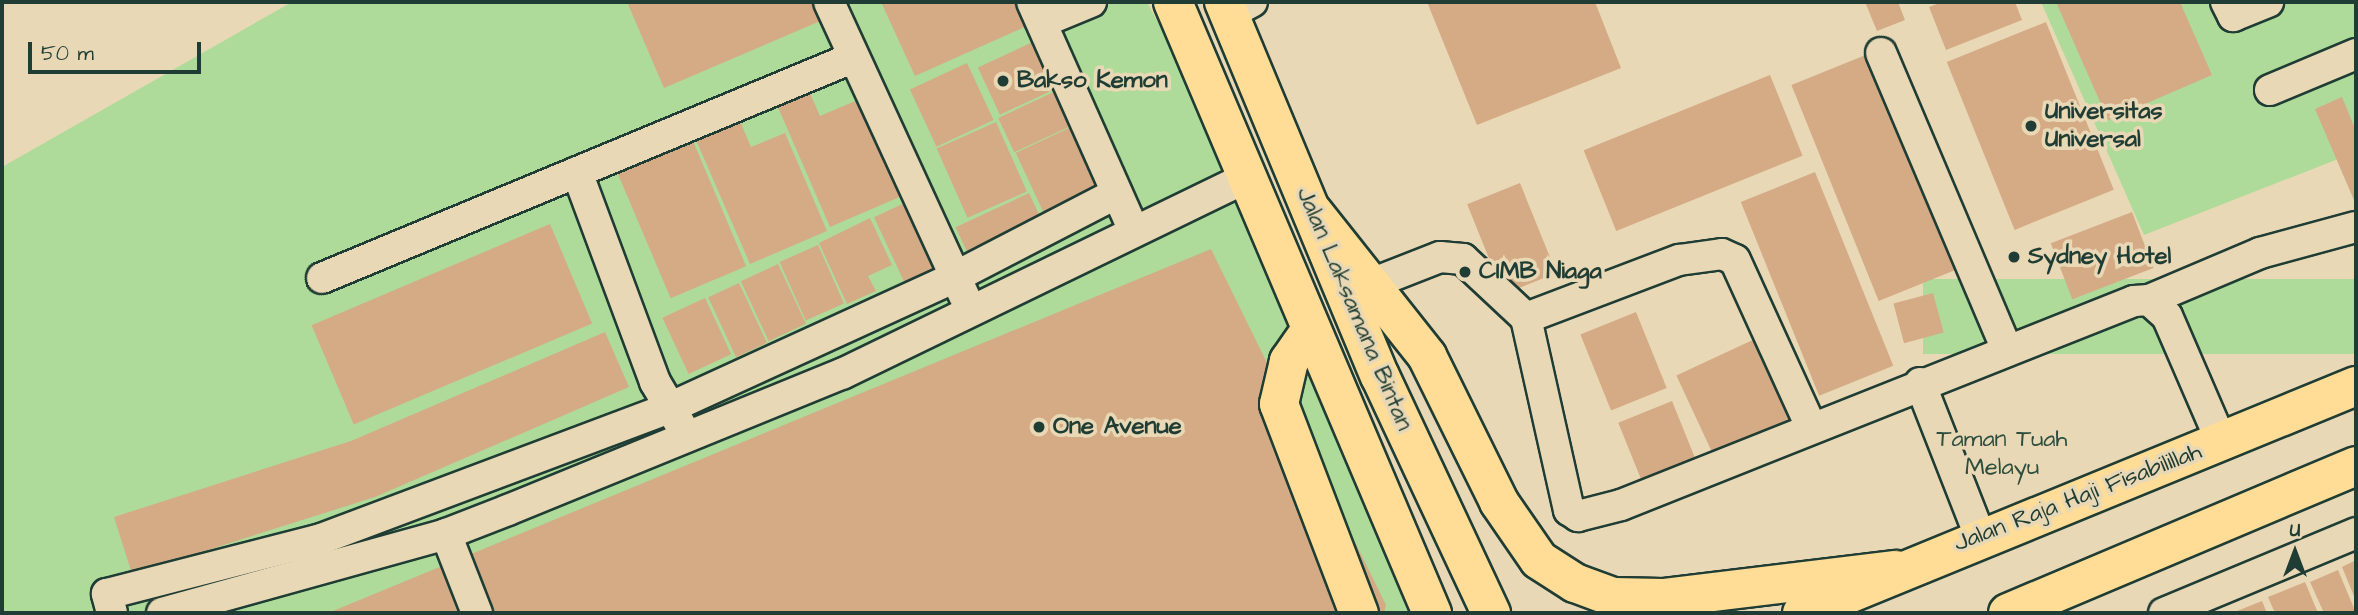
<!DOCTYPE html>
<html>
<head>
<meta charset="utf-8">
<style>
  body { margin:0 }
  #map { position:relative; width:2358px; height:615px; overflow:hidden; background:#e9d8b5; font-family:"Architects Daughter",sans-serif }
  div>[style] { position:absolute }
  .green>* { inset:0; background:#aedb99; transform-origin:0 0 }
  .building>* { inset:0; background:#d5ab86; transform-origin:0 0 }
  .roads { filter:drop-shadow(2px 0 #1f3d34) drop-shadow(-2px 0 #1f3d34) drop-shadow(0 2px #1f3d34) drop-shadow(0 -2px #1f3d34) }
  .minor>* { height:30px; margin:-15px; padding:0 15px; transform-origin:15px; border-radius:15px; background:#e9d8b5 }
  .major>* { height:38px; margin:-19px; padding:0 19px; transform-origin:19px; border-radius:19px; background:#ffdd96 }
  .dots>* { width:19px; height:19px; translate:-50% -50%; box-sizing:border-box; border:4px solid #e9d8b5; border-radius:50% }
  span { translate:-50% -50%; white-space:nowrap; text-align:center; line-height:1.15; -webkit-text-stroke:7px #e9d8b5; paint-order:stroke }
  .poi-label { font-size:24px; color:#1f3d34; font-weight:700 }
  .left { translate:0 -50%; text-align:left }
  .street-label { font-size:24px; color:#1f3d34 }
  .park-label { font-size:24px; color:#2d4d3e }
  .frame { position:absolute; inset:0; border:4px solid #1f3d34; pointer-events:none }
  .north { position:absolute; left:2260px; top:517px; width:70px; height:70px; -webkit-text-stroke:5px #e9d8b5; paint-order:stroke; rotate:0deg; font-size:19px; font-weight:700; line-height:28px; text-align:center; color:#1f3d34 }
  .north::after { content:''; display:block; margin:auto; width:24px; height:32px; background:#1f3d34; clip-path:polygon(50% 0,100% 100%,50% 72%,0 100%) }
  .scale { position:absolute; left:28px; top:42px; width:173px; height:32px; box-sizing:border-box; border:4px solid #1f3d34; border-top:0; padding-left:9px; font-size:21px; line-height:24px; white-space:nowrap; color:#1f3d34; -webkit-text-stroke:5px #e9d8b5; paint-order:stroke }
</style>
</head>
<body>
<div id="map">
  <div class="green">
    <i style="clip-path:polygon(292px 2px,1147px 2px,1241px 179px,1431px 613px,2px 613px,2px 167px)"></i>
    <i style="clip-path:polygon(2041px 2px,2356px 2px,2356px 152px,2144px 235px)"></i>
    <i style="left:2356px;top:279px;width:75px;height:433px;rotate:90deg"></i>
  </div>
  <div class="building">
    <i style="clip-path:polygon(627px 2px,818px 2px,825px 19px,664px 88px)"></i>
    <i style="clip-path:polygon(881px 2px,1016px 2px,1027px 26px,915px 76px)"></i>
    <i style="clip-path:polygon(1427px 2px,1595px 2px,1621px 68px,1477px 125px)"></i>
    <i style="clip-path:polygon(1865px 2px,1898px 2px,1905px 20px,1877px 31px)"></i>
    <i style="clip-path:polygon(1942px 2px,2015px 2px,2022px 20px,1946px 50px,1929px 7px)"></i>
    <i style="clip-path:polygon(2056px 2px,2180px 2px,2212px 75px,2108px 120px)"></i>
    <i style="left:2046px;top:22px;width:181px;height:107px;rotate:68deg"></i>
    <i style="left:1035px;top:41px;width:52px;height:63px;rotate:65deg"></i>
    <i style="left:1873px;top:52px;width:233px;height:88px;rotate:68deg"></i>
    <i style="left:967px;top:63px;width:63px;height:63px;rotate:65deg"></i>
    <i style="left:1770px;top:75px;width:87px;height:201px;rotate:68deg"></i>
    <i style="left:1058px;top:90px;width:38px;height:66px;rotate:65deg"></i>
    <i style="clip-path:polygon(809px 91px,820px 116px,867px 96px,909px 193px,830px 227px,777px 105px)"></i>
    <i style="clip-path:polygon(2342px 97px,2356px 131px,2356px 205px,2315px 109px)"></i>
    <i style="clip-path:polygon(740px 121px,751px 147px,785px 133px,827px 231px,750px 264px,696px 140px)"></i>
    <i style="left:996px;top:122px;width:76px;height:65px;rotate:66deg"></i>
    <i style="left:1071px;top:127px;width:75px;height:61px;rotate:65deg"></i>
    <i style="left:693px;top:141px;width:136px;height:82px;rotate:67deg"></i>
    <i style="left:1815px;top:172px;width:209px;height:80px;rotate:68deg"></i>
    <i style="left:1520px;top:183px;width:97px;height:57px;rotate:68deg"></i>
    <i style="left:1029px;top:193px;width:38px;height:81px;rotate:65deg"></i>
    <i style="left:913px;top:199px;width:72px;height:43px;rotate:65deg"></i>
    <i style="left:2132px;top:212px;width:60px;height:87px;rotate:69deg"></i>
    <i style="clip-path:polygon(870px 218px,892px 265px,868px 276px,876px 291px,847px 304px,819px 243px)"></i>
    <i style="left:550px;top:224px;width:108px;height:259px;rotate:67deg"></i>
    <i style="left:818px;top:245px;width:64px;height:42px;rotate:66deg"></i>
    <i style="clip-path:polygon(1211px 249px,1386px 605px,1384px 613px,328px 613px)"></i>
    <i style="left:778px;top:264px;width:66px;height:41px;rotate:65deg"></i>
    <i style="left:739px;top:283px;width:66px;height:34px;rotate:65deg"></i>
    <i style="left:1933px;top:293px;width:41px;height:41px;rotate:75deg"></i>
    <i style="left:705px;top:298px;width:62px;height:47px;rotate:65deg"></i>
    <i style="left:1636px;top:312px;width:82px;height:60px;rotate:68deg"></i>
    <i style="clip-path:polygon(605px 332px,629px 387px,375px 497px,132px 574px,114px 517px,351px 441px)"></i>
    <i style="left:1757px;top:338px;width:89px;height:89px;rotate:65deg"></i>
    <i style="left:1672px;top:401px;width:65px;height:58px;rotate:68deg"></i>
    <i style="clip-path:polygon(2356px 560px,2356px 601px,2342px 567px)"></i>
    <i style="clip-path:polygon(2338px 570px,2356px 613px,2324px 613px,2310px 582px)"></i>
    <i style="clip-path:polygon(2305px 582px,2318px 613px,2275px 613px,2268px 597px)"></i>
    <i style="clip-path:polygon(2262px 601px,2267px 613px,2232px 613px)"></i>
  </div>
  <div class="roads">
    <div class="minor">
      <i style="left:829px;top:2px;width:324px;rotate:65.3deg"></i>
      <i style="left:1032px;top:2px;width:251px;rotate:66deg"></i>
      <i style="left:2226px;top:2px;width:16px;rotate:63deg"></i>
      <i style="left:2233px;top:16px;width:38px;rotate:-22deg"></i>
      <i style="left:1229px;top:14px;width:26px;rotate:-28deg"></i>
      <i style="left:1042px;top:22px;width:53px;rotate:-22.2deg"></i>
      <i style="left:1881px;top:53px;width:320px;rotate:67deg"></i>
      <i style="left:2270px;top:90px;width:93px;rotate:-22.7deg"></i>
      <i style="left:577px;top:172px;width:224px;rotate:69.6deg"></i>
      <i style="left:655px;top:382px;width:49px;rotate:59.2deg"></i>
      <i style="left:322px;top:278px;width:574px;rotate:-22.54deg"></i>
      <i style="left:1371px;top:284px;width:74px;rotate:-21.4deg"></i>
      <i style="left:1440px;top:257px;width:23px;rotate:5deg"></i>
      <i style="left:1463px;top:259px;width:86px;rotate:43.1deg"></i>
      <i style="left:1526px;top:318px;width:197px;rotate:77.4deg"></i>
      <i style="left:1569px;top:510px;width:11px;rotate:34deg"></i>
      <i style="left:1578px;top:516px;width:44px;rotate:-14.3deg"></i>
      <i style="left:1621px;top:505px;width:552px;rotate:-21.69deg"></i>
      <i style="left:2134px;top:301px;width:15px;rotate:-4deg"></i>
      <i style="left:2149px;top:300px;width:24px;rotate:42deg"></i>
      <i style="left:2167px;top:316px;width:138px;rotate:66.6deg"></i>
      <i style="left:2149px;top:300px;width:121px;rotate:-22.9deg"></i>
      <i style="left:2260px;top:253px;width:99px;rotate:-15.2deg"></i>
      <i style="left:1526px;top:318px;width:164px;rotate:-20.8deg"></i>
      <i style="left:1679px;top:260px;width:43px;rotate:-7.9deg"></i>
      <i style="left:1722px;top:254px;width:14px;rotate:25deg"></i>
      <i style="left:1735px;top:260px;width:183px;rotate:65.5deg"></i>
      <i style="left:1920px;top:383px;width:164px;rotate:68.6deg"></i>
      <i style="left:446px;top:534px;width:85px;rotate:68.6deg"></i>
      <i style="left:112px;top:613px;width:20px;rotate:-105deg"></i>
      <i style="left:107px;top:594px;width:221px;rotate:-14.4deg"></i>
      <i style="left:321px;top:539px;width:370px;rotate:-20.6deg"></i>
      <i style="left:667px;top:409px;width:317px;rotate:-24.6deg"></i>
      <i style="left:955px;top:277px;width:182px;rotate:-27.4deg"></i>
      <i style="left:162px;top:613px;width:295px;rotate:-15.5deg"></i>
      <i style="left:446px;top:534px;width:66px;rotate:-21.2deg"></i>
      <i style="left:508px;top:510px;width:361px;rotate:-22.2deg"></i>
      <i style="left:842px;top:374px;width:448px;rotate:-25.9deg"></i>
      <i style="left:2164px;top:613px;width:208px;rotate:-22.6deg"></i>
    </div>
    <div class="major">
      <i style="left:1173px;top:2px;width:664px;rotate:67.03deg"></i>
      <i style="left:1224px;top:2px;width:405px;rotate:67.4deg"></i>
      <i style="left:1380px;top:376px;width:262px;rotate:64.9deg"></i>
      <i style="left:1313px;top:212px;width:184px;rotate:51.6deg"></i>
      <i style="left:1427px;top:356px;width:163px;rotate:63.7deg"></i>
      <i style="left:1499px;top:502px;width:70px;rotate:55.4deg"></i>
      <i style="left:1539px;top:560px;width:43px;rotate:32.6deg"></i>
      <i style="left:1575px;top:583px;width:40px;rotate:20.2deg"></i>
      <i style="left:1613px;top:597px;width:50px;rotate:1.1deg"></i>
      <i style="left:1663px;top:598px;width:234px;rotate:-6.9deg"></i>
      <i style="left:1310px;top:331px;width:37px;rotate:125deg"></i>
      <i style="left:1289px;top:361px;width:44px;rotate:103.1deg"></i>
      <i style="left:1279px;top:404px;width:224px;rotate:69.1deg"></i>
      <i style="left:1802px;top:613px;width:599px;rotate:-22.28deg"></i>
      <i style="left:2008px;top:613px;width:378px;rotate:-22.9deg"></i>
    </div>
  </div>
  <div class="dots">
    <i style="left:1003px;top:81px;background:#1f3d34"></i>
    <i style="left:2031px;top:126px;background:#1f3d34"></i>
    <i style="left:2014px;top:257px;background:#1f3d34"></i>
    <i style="left:1465px;top:272px;background:#1f3d34"></i>
    <i style="left:1039px;top:427px;background:#1f3d34"></i>
  </div>
  <div class="poi-label">
    <span class="left" style="left:1017px;top:81px">Bakso Kemon</span>
    <span class="left" style="left:2045px;top:126px">Universitas<br>Universal</span>
    <span class="left" style="left:2028px;top:257px">Sydney Hotel</span>
    <span class="left" style="left:1479px;top:272px">CIMB Niaga</span>
    <span class="left" style="left:1053px;top:427px">One Avenue</span>
  </div>
  <div class="street-label">
    <span style="left:1354px;top:309px;rotate:67deg">Jalan Laksamana Bintan</span>
    <span style="left:2078px;top:498px;rotate:-21deg">Jalan Raja Haji Fisabilillah</span>
  </div>
  <div class="park-label">
    <span style="left:2002px;top:454px">Taman Tuah<br>Melayu</span>
  </div>
  <div class="frame"></div>
  <div class="north">U</div>
  <div class="scale">50 m</div>
</div>
</body>
</html>
